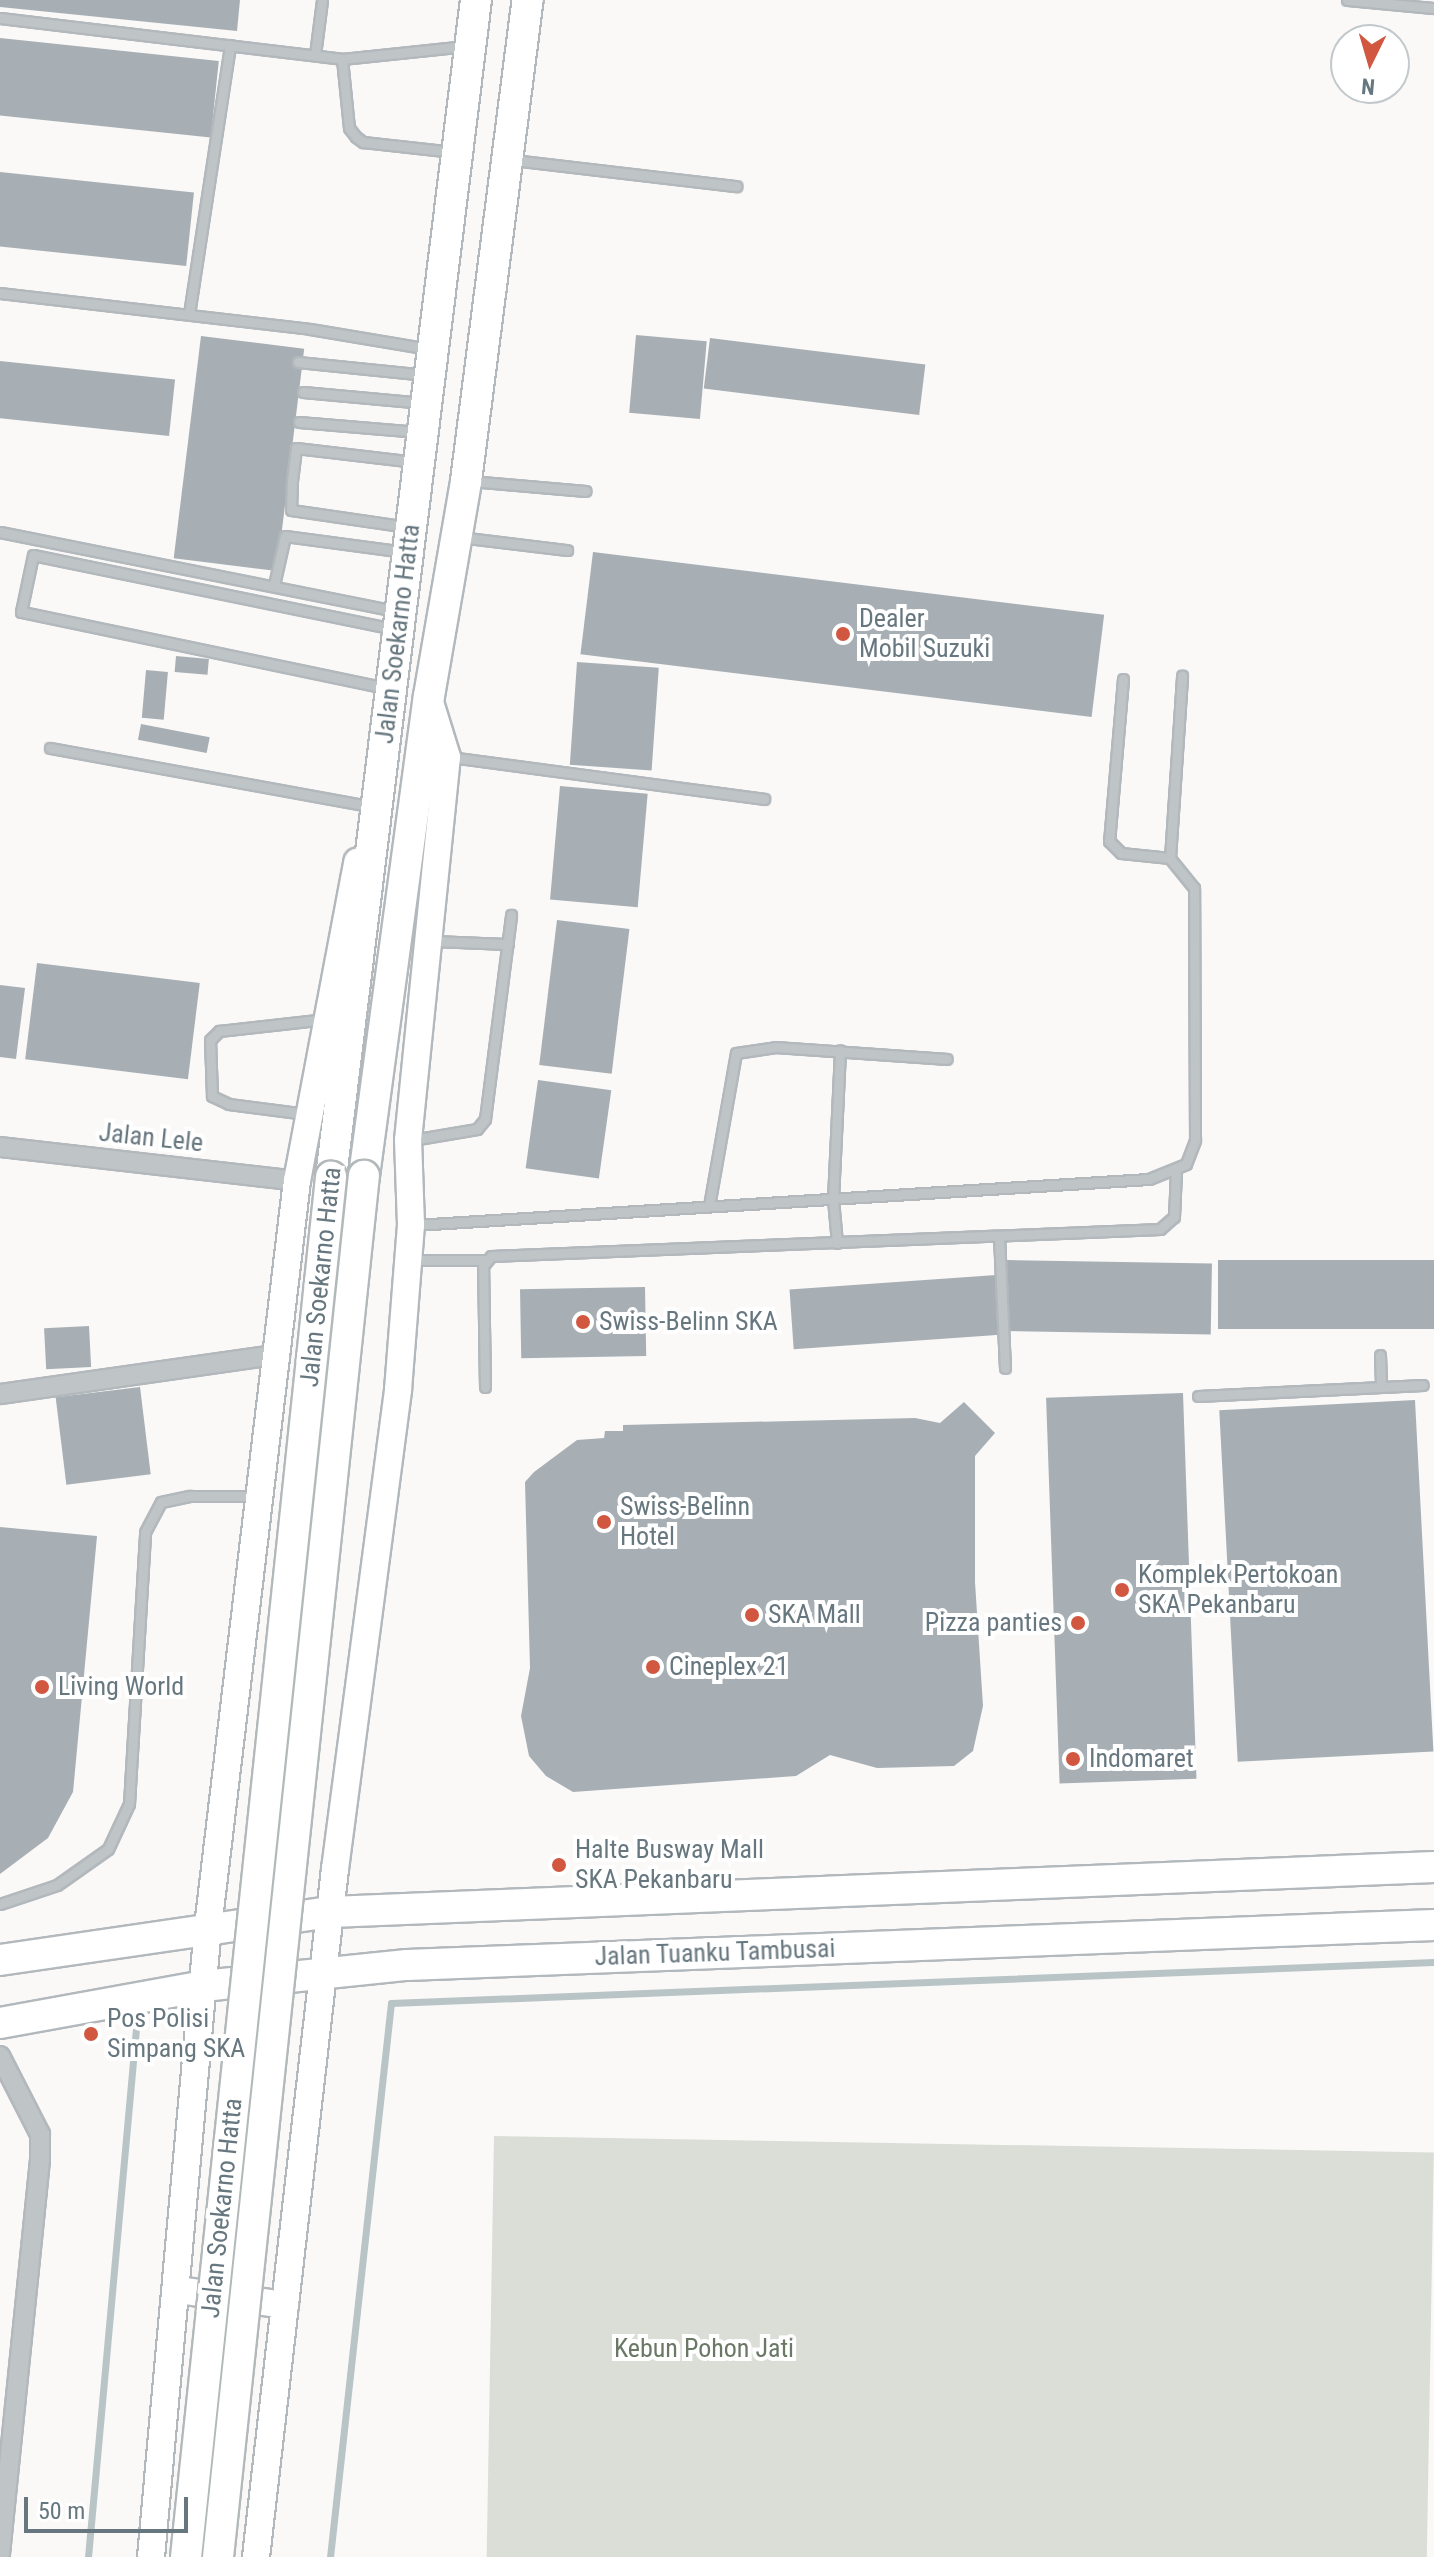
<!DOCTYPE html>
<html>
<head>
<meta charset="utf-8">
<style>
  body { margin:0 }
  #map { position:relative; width:1434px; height:2557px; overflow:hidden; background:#faf9f8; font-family:"Roboto Condensed",sans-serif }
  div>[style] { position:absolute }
  .green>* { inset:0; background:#daded7; transform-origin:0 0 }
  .stream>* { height:7px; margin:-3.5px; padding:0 3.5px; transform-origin:3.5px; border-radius:3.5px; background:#b9c4c7 }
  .building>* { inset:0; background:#a7afb4; transform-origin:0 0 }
  .roads { filter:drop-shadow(2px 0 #b2b8bc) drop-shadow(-2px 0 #b2b8bc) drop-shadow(0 2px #b2b8bc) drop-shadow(0 -2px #b2b8bc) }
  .lane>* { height:9px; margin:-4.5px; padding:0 4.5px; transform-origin:4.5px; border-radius:4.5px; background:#bfc4c7 }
  .street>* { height:18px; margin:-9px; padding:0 9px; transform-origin:9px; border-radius:9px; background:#bfc4c7 }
  .secondary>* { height:26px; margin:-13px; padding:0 13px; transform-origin:13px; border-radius:13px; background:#fff }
  .primary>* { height:30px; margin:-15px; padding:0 15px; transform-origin:15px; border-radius:15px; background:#fff }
  .bridges { filter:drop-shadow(2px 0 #b3b9bb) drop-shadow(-2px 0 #b3b9bb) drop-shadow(0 2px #b3b9bb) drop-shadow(0 -2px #b3b9bb) }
  .primary-bridge>* { height:30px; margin:-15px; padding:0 15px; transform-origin:15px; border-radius:15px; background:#fff }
  .dots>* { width:22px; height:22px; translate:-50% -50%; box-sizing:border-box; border:4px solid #fff; border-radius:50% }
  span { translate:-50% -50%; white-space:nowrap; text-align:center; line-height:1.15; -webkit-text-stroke:8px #fff; paint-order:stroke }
  .poi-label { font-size:26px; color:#67777f }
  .left { translate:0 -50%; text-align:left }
  .right { translate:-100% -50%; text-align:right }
  .street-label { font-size:26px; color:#67777f }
  .park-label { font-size:26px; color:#6b7866 }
  .north { position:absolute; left:1330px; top:24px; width:80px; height:80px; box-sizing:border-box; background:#fff; border:2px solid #c2c9cc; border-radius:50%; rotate:185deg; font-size:22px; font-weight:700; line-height:32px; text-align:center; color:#67777f }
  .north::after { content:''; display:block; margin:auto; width:28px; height:36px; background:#d15741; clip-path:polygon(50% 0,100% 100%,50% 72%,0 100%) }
  .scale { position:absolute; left:24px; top:2497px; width:164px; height:36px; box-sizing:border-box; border:4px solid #67777f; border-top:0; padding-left:10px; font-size:24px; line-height:28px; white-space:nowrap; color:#67777f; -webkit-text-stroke:6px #fff; paint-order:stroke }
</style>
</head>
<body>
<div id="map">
  <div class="green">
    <i style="left:494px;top:2136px;width:940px;height:423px;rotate:1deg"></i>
  </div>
  <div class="stream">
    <i style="left:88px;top:2557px;width:530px;rotate:-84.81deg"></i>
    <i style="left:330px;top:2557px;width:557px;rotate:-83.72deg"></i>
    <i style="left:391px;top:2003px;width:1044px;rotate:-2.25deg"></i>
  </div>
  <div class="building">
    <i style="clip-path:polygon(0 0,240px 0,237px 31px,0 7px)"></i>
    <i style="left:0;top:38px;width:220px;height:77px;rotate:6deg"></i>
    <i style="left:0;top:172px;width:195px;height:74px;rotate:6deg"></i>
    <i style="left:636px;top:335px;width:71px;height:78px;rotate:5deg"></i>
    <i style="left:201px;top:336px;width:104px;height:224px;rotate:7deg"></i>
    <i style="left:710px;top:338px;width:217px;height:51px;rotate:7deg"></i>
    <i style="left:0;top:361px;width:176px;height:57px;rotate:6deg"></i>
    <i style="left:593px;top:552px;width:515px;height:103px;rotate:7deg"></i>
    <i style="left:176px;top:656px;width:33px;height:16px;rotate:5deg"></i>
    <i style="left:577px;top:662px;width:82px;height:103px;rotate:4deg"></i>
    <i style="left:146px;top:670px;width:22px;height:48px;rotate:5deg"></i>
    <i style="left:141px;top:724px;width:70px;height:16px;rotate:11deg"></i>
    <i style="left:560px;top:786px;width:88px;height:114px;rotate:5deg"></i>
    <i style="left:557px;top:920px;width:73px;height:146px;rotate:7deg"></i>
    <i style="left:37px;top:963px;width:164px;height:97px;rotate:7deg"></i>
    <i style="clip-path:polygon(0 985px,25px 988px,16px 1059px,0 1057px)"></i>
    <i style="left:538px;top:1080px;width:74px;height:89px;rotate:8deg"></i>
    <i style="left:1007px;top:1260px;width:205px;height:71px;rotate:1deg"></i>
    <i style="left:1434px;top:1260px;width:69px;height:216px;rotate:90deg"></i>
    <i style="left:996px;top:1275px;width:60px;height:207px;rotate:86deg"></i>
    <i style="left:645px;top:1287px;width:69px;height:125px;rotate:89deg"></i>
    <i style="left:89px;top:1326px;width:41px;height:45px;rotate:87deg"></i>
    <i style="left:140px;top:1387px;width:88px;height:85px;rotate:83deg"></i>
    <i style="left:1183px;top:1393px;width:386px;height:137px;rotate:88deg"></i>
    <i style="left:1415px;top:1400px;width:352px;height:196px;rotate:87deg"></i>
    <i style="clip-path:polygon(964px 1402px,995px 1433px,975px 1456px,975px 1582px,983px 1706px,973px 1751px,954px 1766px,877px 1768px,830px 1755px,796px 1776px,573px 1792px,546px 1776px,529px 1756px,521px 1716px,530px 1668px,525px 1482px,534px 1472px,577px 1440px,604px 1438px,605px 1431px,623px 1431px,623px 1425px,915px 1418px,940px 1423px)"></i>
    <i style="clip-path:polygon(0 1527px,97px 1536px,73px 1792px,48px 1838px,0 1874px)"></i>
  </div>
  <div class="roads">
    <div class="lane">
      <i style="left:1347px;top:0;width:87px;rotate:5.3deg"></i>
      <i style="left:0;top:18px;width:344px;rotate:6.8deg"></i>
      <i style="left:342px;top:59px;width:125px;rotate:-6deg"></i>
      <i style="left:315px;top:55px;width:55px;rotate:-82.7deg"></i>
      <i style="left:342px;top:59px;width:69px;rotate:84.2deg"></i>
      <i style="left:349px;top:128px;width:11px;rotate:52deg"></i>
      <i style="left:356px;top:137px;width:9px;rotate:36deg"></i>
      <i style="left:363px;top:142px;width:91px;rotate:6.3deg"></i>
      <i style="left:513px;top:160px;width:225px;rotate:6.7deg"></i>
      <i style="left:0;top:293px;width:312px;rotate:6.6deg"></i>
      <i style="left:310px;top:329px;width:121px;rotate:9.5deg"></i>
      <i style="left:189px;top:314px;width:272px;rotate:-81.3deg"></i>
      <i style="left:298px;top:362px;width:129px;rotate:5.8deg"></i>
      <i style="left:303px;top:392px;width:121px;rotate:5.2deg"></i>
      <i style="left:299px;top:422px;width:120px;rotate:4.8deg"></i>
      <i style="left:470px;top:481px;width:116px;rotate:4.9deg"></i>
      <i style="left:408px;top:527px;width:118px;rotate:-171.7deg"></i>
      <i style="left:291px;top:510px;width:29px;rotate:-88deg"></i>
      <i style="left:292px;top:481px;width:33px;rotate:-83deg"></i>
      <i style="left:296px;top:448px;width:120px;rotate:6.7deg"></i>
      <i style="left:0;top:532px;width:405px;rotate:11.3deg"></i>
      <i style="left:459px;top:537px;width:109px;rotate:6.9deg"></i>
      <i style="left:274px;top:585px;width:50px;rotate:-77.3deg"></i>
      <i style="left:285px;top:536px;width:121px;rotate:7.6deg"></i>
      <i style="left:1123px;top:679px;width:163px;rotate:94.9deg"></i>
      <i style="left:1109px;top:841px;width:17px;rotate:45deg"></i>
      <i style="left:1121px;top:853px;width:49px;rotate:5.8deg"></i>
      <i style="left:386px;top:688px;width:373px;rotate:-168.2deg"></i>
      <i style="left:21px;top:612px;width:58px;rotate:-78.1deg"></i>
      <i style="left:33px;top:555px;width:369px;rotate:11.6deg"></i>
      <i style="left:50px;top:748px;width:323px;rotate:10.3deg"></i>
      <i style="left:450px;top:757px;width:317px;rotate:7.6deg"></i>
      <i style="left:432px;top:941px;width:76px;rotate:2.3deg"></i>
      <i style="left:306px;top:1114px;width:78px;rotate:-172.6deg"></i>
      <i style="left:229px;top:1104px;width:19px;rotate:-155deg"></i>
      <i style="left:212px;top:1096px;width:56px;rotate:-92deg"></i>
      <i style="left:210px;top:1040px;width:13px;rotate:-45deg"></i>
      <i style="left:219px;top:1031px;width:108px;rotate:-6.4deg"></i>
      <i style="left:412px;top:1140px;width:66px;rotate:-9.6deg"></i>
      <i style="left:477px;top:1129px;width:13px;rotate:-51deg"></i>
      <i style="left:485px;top:1119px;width:206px;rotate:-82.7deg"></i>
      <i style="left:709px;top:1206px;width:155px;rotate:-80deg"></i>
      <i style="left:736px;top:1053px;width:40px;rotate:-8.5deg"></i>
      <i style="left:776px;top:1047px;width:171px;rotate:4deg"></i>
      <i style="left:415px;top:1225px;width:735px;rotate:-3.59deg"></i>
      <i style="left:1149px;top:1179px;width:40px;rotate:-22deg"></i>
      <i style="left:1186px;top:1164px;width:26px;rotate:-69deg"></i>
      <i style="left:1195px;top:1140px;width:252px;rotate:-90.2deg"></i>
      <i style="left:1194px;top:888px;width:38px;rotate:-129deg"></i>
      <i style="left:1170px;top:858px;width:183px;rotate:-86.2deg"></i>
      <i style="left:999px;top:1236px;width:132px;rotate:87.4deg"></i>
      <i style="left:837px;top:1243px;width:44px;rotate:-95.2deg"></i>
      <i style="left:833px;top:1199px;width:149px;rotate:-87.3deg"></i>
      <i style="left:412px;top:1260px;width:73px"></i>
      <i style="left:1380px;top:1355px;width:32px;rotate:88deg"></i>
      <i style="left:485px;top:1387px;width:121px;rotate:-90.9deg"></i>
      <i style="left:483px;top:1266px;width:13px;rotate:-51deg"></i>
      <i style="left:491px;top:1256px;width:670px;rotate:-2.31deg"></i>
      <i style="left:1160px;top:1229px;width:18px;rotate:-41deg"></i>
      <i style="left:1174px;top:1217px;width:46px;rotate:-87.5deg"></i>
      <i style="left:1198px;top:1396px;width:225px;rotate:-2.8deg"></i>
      <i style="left:0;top:1904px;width:60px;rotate:-18.4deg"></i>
      <i style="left:57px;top:1885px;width:62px;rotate:-35.2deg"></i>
      <i style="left:108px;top:1849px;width:50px;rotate:-65deg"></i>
      <i style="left:129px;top:1804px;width:272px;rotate:-86.6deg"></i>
      <i style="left:145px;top:1532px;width:34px;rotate:-62deg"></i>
      <i style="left:161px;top:1502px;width:30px;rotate:-12deg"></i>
      <i style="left:190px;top:1496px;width:68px"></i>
    </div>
    <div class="street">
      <i style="left:0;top:1147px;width:299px;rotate:6.5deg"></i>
      <i style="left:0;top:1394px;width:283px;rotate:-8.1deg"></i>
      <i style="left:0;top:2056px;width:88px;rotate:62.9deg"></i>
      <i style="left:40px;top:2134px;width:26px;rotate:90deg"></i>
      <i style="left:40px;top:2160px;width:399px;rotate:95.8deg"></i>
    </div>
    <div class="secondary">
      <i style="left:178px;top:2290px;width:108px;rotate:8deg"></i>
      <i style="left:151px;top:2557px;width:633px;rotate:-84.83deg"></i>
      <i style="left:208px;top:1927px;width:751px;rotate:-83.2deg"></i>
      <i style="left:297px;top:1181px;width:325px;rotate:-79.3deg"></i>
      <i style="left:256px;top:2557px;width:693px;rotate:-83.45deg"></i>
      <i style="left:335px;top:1869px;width:483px;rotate:-82.5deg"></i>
      <i style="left:398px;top:1390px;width:166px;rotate:-85.5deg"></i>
      <i style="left:411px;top:1225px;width:85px;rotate:-92deg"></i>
      <i style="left:408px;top:1140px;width:385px;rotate:-84.2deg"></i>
      <i style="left:447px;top:757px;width:61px;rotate:-107.2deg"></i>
    </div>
    <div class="primary">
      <i style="left:364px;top:1176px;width:484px;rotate:-82.3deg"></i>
      <i style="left:429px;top:696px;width:218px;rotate:-80.2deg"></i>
      <i style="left:466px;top:481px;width:485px;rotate:-82.7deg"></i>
      <i style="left:331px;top:1177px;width:1186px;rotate:-82.98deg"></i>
      <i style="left:0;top:1960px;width:334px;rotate:-8.3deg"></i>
      <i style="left:331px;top:1912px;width:1104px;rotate:-2.34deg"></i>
      <i style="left:0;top:2023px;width:206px;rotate:-10.3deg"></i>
      <i style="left:203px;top:1986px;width:205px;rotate:-5.9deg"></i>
      <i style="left:407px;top:1965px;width:1028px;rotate:-2.23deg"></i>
    </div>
  </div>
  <div class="bridges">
    <div class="primary-bridge">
      <i style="left:186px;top:2557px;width:1388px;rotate:-84deg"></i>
      <i style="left:218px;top:2557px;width:1389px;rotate:-83.97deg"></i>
    </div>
  </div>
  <div class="dots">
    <i style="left:843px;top:634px;background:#d15741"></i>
    <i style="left:583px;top:1322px;background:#d15741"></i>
    <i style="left:604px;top:1522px;background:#d15741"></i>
    <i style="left:1122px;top:1590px;background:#d15741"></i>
    <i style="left:752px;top:1615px;background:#d15741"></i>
    <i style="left:1078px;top:1623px;background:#d15741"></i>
    <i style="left:653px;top:1667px;background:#d15741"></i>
    <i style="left:42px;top:1687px;background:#d15741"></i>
    <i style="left:1073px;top:1759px;background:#d15741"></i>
    <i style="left:559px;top:1865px;background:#d15741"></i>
    <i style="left:91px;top:2034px;background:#d15741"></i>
  </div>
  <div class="poi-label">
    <span class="left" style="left:859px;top:634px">Dealer<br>Mobil Suzuki</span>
    <span class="left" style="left:599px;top:1322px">Swiss-Belinn SKA</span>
    <span class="left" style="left:620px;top:1522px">Swiss-Belinn<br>Hotel</span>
    <span class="left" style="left:1138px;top:1590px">Komplek Pertokoan<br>SKA Pekanbaru</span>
    <span class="left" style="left:768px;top:1615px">SKA Mall</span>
    <span class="right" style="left:1062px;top:1623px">Pizza panties</span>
    <span class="left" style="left:669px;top:1667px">Cineplex 21</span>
    <span class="left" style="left:58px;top:1687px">Living World</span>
    <span class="left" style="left:1089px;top:1759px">Indomaret</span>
    <span class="left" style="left:575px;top:1865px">Halte Busway Mall<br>SKA Pekanbaru</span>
    <span class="left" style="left:107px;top:2034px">Pos Polisi<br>Simpang SKA</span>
  </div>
  <div class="street-label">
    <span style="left:398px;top:634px;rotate:-83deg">Jalan Soekarno Hatta</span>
    <span style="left:151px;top:1138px;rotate:6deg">Jalan Lele</span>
    <span style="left:321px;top:1277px;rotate:-84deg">Jalan Soekarno Hatta</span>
    <span style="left:715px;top:1953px;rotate:-2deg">Jalan Tuanku Tambusai</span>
    <span style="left:222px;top:2208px;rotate:-84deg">Jalan Soekarno Hatta</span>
  </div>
  <div class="park-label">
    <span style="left:704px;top:2349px">Kebun Pohon Jati</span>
  </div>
  <div class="north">N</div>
  <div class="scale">50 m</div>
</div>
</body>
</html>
